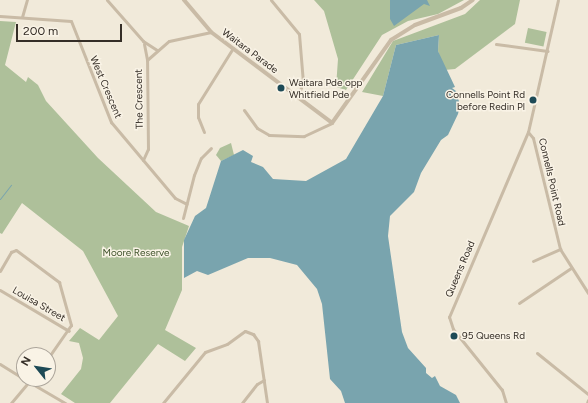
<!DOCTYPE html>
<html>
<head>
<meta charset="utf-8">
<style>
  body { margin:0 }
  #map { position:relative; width:588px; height:403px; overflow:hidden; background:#f1eada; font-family:Figtree,sans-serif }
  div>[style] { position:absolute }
  .green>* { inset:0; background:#aec09a; transform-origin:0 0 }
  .water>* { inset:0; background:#79a4ae }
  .stream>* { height:1px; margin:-0.5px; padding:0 0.5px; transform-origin:0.5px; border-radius:0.5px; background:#79a4ae }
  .minor>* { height:3px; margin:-1.5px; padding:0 1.5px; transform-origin:1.5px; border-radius:1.5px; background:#c9bba6 }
  .tertiary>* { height:4px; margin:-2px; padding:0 2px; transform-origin:2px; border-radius:2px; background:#c9bba6 }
  .dots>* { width:11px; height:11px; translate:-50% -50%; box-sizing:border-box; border:2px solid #f9f3e6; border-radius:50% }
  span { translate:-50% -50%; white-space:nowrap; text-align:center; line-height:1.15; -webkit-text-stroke:3px #f9f3e6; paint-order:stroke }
  .street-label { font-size:10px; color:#352e27 }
  .poi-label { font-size:10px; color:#352e27 }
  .left { translate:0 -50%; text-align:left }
  .right { translate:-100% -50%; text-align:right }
  .park-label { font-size:10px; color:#3f532b }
  .north { position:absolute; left:16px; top:347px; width:40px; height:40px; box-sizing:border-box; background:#f9f3e6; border:1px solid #aba49a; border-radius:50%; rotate:300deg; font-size:11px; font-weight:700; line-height:16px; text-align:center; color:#352e27 }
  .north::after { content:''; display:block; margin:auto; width:14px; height:18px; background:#1d4a56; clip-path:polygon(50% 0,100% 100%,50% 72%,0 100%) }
  .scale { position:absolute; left:16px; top:24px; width:106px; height:18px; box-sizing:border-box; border:2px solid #352e27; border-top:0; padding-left:5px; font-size:12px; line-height:14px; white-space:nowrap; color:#352e27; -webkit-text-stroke:3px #f9f3e6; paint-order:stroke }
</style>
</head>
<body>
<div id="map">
  <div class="green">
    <i style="clip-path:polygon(314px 0,464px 0,438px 14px,408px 21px,382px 35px,346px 90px,336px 87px,338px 59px,324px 11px)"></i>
    <i style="clip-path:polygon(480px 0,520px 0,515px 24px,455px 69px,444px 70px,438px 51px,439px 35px,396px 45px,383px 96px,362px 92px,393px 41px,465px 14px)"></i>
    <i style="clip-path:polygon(0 21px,16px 22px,5px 65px,26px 82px,28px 77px,38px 85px,46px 101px,98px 158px,156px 212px,189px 226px,182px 247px,182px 290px,165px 330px,196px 348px,185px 361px,158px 344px,110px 403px,75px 403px,61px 394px,81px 369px,83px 358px,79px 343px,69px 341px,80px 328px,99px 340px,118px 316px,83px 251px,22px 203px,2px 234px,0 233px)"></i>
    <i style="left:528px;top:28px;width:19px;height:15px;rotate:12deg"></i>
    <i style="clip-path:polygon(231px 143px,234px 155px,221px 161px,216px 155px,220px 148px)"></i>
  </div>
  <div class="water">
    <i style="clip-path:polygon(390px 0,427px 0,430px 6px,424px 4px,394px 26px,390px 19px)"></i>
    <i style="clip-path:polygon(439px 35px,438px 51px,455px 87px,452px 88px,456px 91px,460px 105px,458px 114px,448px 135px,441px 140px,421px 173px,414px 192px,390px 216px,388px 236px,402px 332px,408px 348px,426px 368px,426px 373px,432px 378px,435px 376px,440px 386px,456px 395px,460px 403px,345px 403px,341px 391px,330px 379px,322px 304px,317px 289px,297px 265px,270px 258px,248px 258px,208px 275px,197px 271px,184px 278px,184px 240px,195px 216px,206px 208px,221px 161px,243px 150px,253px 156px,251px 162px,263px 167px,273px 179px,306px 181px,346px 159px,383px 96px,396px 45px)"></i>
  </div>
  <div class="stream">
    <i style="left:0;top:199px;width:18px;rotate:-52deg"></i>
  </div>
  <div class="minor">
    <i style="left:107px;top:0;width:55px;rotate:48.7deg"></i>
    <i style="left:143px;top:41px;width:17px;rotate:33deg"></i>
    <i style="left:271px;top:0;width:44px;rotate:50.5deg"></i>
    <i style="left:299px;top:34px;width:49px;rotate:85.3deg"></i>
    <i style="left:303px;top:83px;width:15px;rotate:113deg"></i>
    <i style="left:0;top:16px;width:71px;rotate:4deg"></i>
    <i style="left:71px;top:21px;width:109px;rotate:68.4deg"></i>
    <i style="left:111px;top:122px;width:99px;rotate:49.9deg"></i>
    <i style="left:175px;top:198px;width:13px;rotate:27deg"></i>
    <i style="left:22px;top:17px;width:18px;rotate:-74deg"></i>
    <i style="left:144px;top:44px;width:16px;rotate:79deg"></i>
    <i style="left:496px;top:44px;width:52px;rotate:7.7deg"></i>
    <i style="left:244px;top:110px;width:22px;rotate:54deg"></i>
    <i style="left:257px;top:128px;width:14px;rotate:30deg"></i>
    <i style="left:269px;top:135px;width:35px;rotate:2deg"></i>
    <i style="left:304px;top:136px;width:31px;rotate:-25deg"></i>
    <i style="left:204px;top:132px;width:16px;rotate:-112deg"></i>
    <i style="left:198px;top:117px;width:13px;rotate:-90deg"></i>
    <i style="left:198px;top:104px;width:66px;rotate:-58deg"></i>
    <i style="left:528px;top:132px;width:8px;rotate:50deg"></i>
    <i style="left:533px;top:138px;width:114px;rotate:76.3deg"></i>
    <i style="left:560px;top:249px;width:52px;rotate:57.5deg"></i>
    <i style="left:143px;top:160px;width:12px;rotate:-66deg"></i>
    <i style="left:148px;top:149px;width:89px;rotate:-90.6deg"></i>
    <i style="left:147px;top:60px;width:29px;rotate:-41deg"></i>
    <i style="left:169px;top:41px;width:43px;rotate:-12.1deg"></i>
    <i style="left:183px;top:218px;width:44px;rotate:-75.7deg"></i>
    <i style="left:194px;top:175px;width:18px;rotate:-68deg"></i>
    <i style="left:201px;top:158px;width:14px;rotate:-45deg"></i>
    <i style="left:533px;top:261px;width:30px;rotate:-24deg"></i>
    <i style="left:0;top:271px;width:22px;rotate:-60deg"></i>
    <i style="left:11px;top:252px;width:5px;rotate:-22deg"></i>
    <i style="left:16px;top:250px;width:54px;rotate:36.7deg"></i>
    <i style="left:59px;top:282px;width:45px;rotate:74.4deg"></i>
    <i style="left:71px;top:325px;width:40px;rotate:124.9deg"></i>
    <i style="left:0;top:290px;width:80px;rotate:30.7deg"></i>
    <i style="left:519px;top:303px;width:63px;rotate:-33.9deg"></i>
    <i style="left:537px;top:353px;width:65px;rotate:38.8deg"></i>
    <i style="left:0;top:364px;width:28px;rotate:32deg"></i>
    <i style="left:24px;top:379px;width:48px;rotate:30.3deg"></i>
    <i style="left:11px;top:403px;width:31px;rotate:-50deg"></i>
    <i style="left:163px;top:403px;width:66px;rotate:-50.5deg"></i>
    <i style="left:205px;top:352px;width:23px;rotate:-20deg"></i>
    <i style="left:227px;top:344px;width:22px;rotate:-36deg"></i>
    <i style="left:245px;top:331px;width:9px;rotate:21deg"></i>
    <i style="left:253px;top:334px;width:9px;rotate:54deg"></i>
    <i style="left:258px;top:341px;width:63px;rotate:81.7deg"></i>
    <i style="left:242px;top:403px;width:24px;rotate:-52deg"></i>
    <i style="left:257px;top:384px;width:8px;rotate:-30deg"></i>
    <i style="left:506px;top:403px;width:14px;rotate:-107deg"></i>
    <i style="left:502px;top:390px;width:78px;rotate:-128.8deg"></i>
    <i style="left:453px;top:329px;width:13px;rotate:-108deg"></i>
    <i style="left:449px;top:317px;width:201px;rotate:-66.9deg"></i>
    <i style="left:528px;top:132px;width:135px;rotate:-77.2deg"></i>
    <i style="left:587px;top:403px;width:3px;rotate:-72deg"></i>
  </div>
  <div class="tertiary">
    <i style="left:184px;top:0;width:42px;rotate:49.8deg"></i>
    <i style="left:211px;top:32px;width:151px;rotate:36.9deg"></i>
    <i style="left:332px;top:123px;width:102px;rotate:-54.6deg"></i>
    <i style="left:391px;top:40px;width:28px;rotate:-32deg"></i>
    <i style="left:415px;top:25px;width:49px;rotate:-20.3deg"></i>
    <i style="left:461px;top:8px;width:14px;rotate:-34deg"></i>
  </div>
  <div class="dots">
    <i style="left:281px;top:88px;background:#1d4a56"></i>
    <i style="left:533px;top:100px;background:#1d4a56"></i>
    <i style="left:454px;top:336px;background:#1d4a56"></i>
  </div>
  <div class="street-label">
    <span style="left:250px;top:51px;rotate:37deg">Waitara Parade</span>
    <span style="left:106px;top:87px;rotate:67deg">West Crescent</span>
    <span style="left:139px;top:99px;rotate:-91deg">The Crescent</span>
    <span style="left:552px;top:182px;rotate:77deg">Connells Point Road</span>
    <span style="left:460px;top:269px;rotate:-67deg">Queens Road</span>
    <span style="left:39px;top:304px;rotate:30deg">Louisa Street</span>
  </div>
  <div class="poi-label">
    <span class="left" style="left:289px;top:88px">Waitara Pde opp<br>Whitfield Pde</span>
    <span class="right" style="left:525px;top:100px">Connells Point Rd<br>before Redin Pl</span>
    <span class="left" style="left:462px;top:336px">95 Queens Rd</span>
  </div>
  <div class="park-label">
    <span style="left:136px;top:253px">Moore Reserve</span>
  </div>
  <div class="north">N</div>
  <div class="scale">200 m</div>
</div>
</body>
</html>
